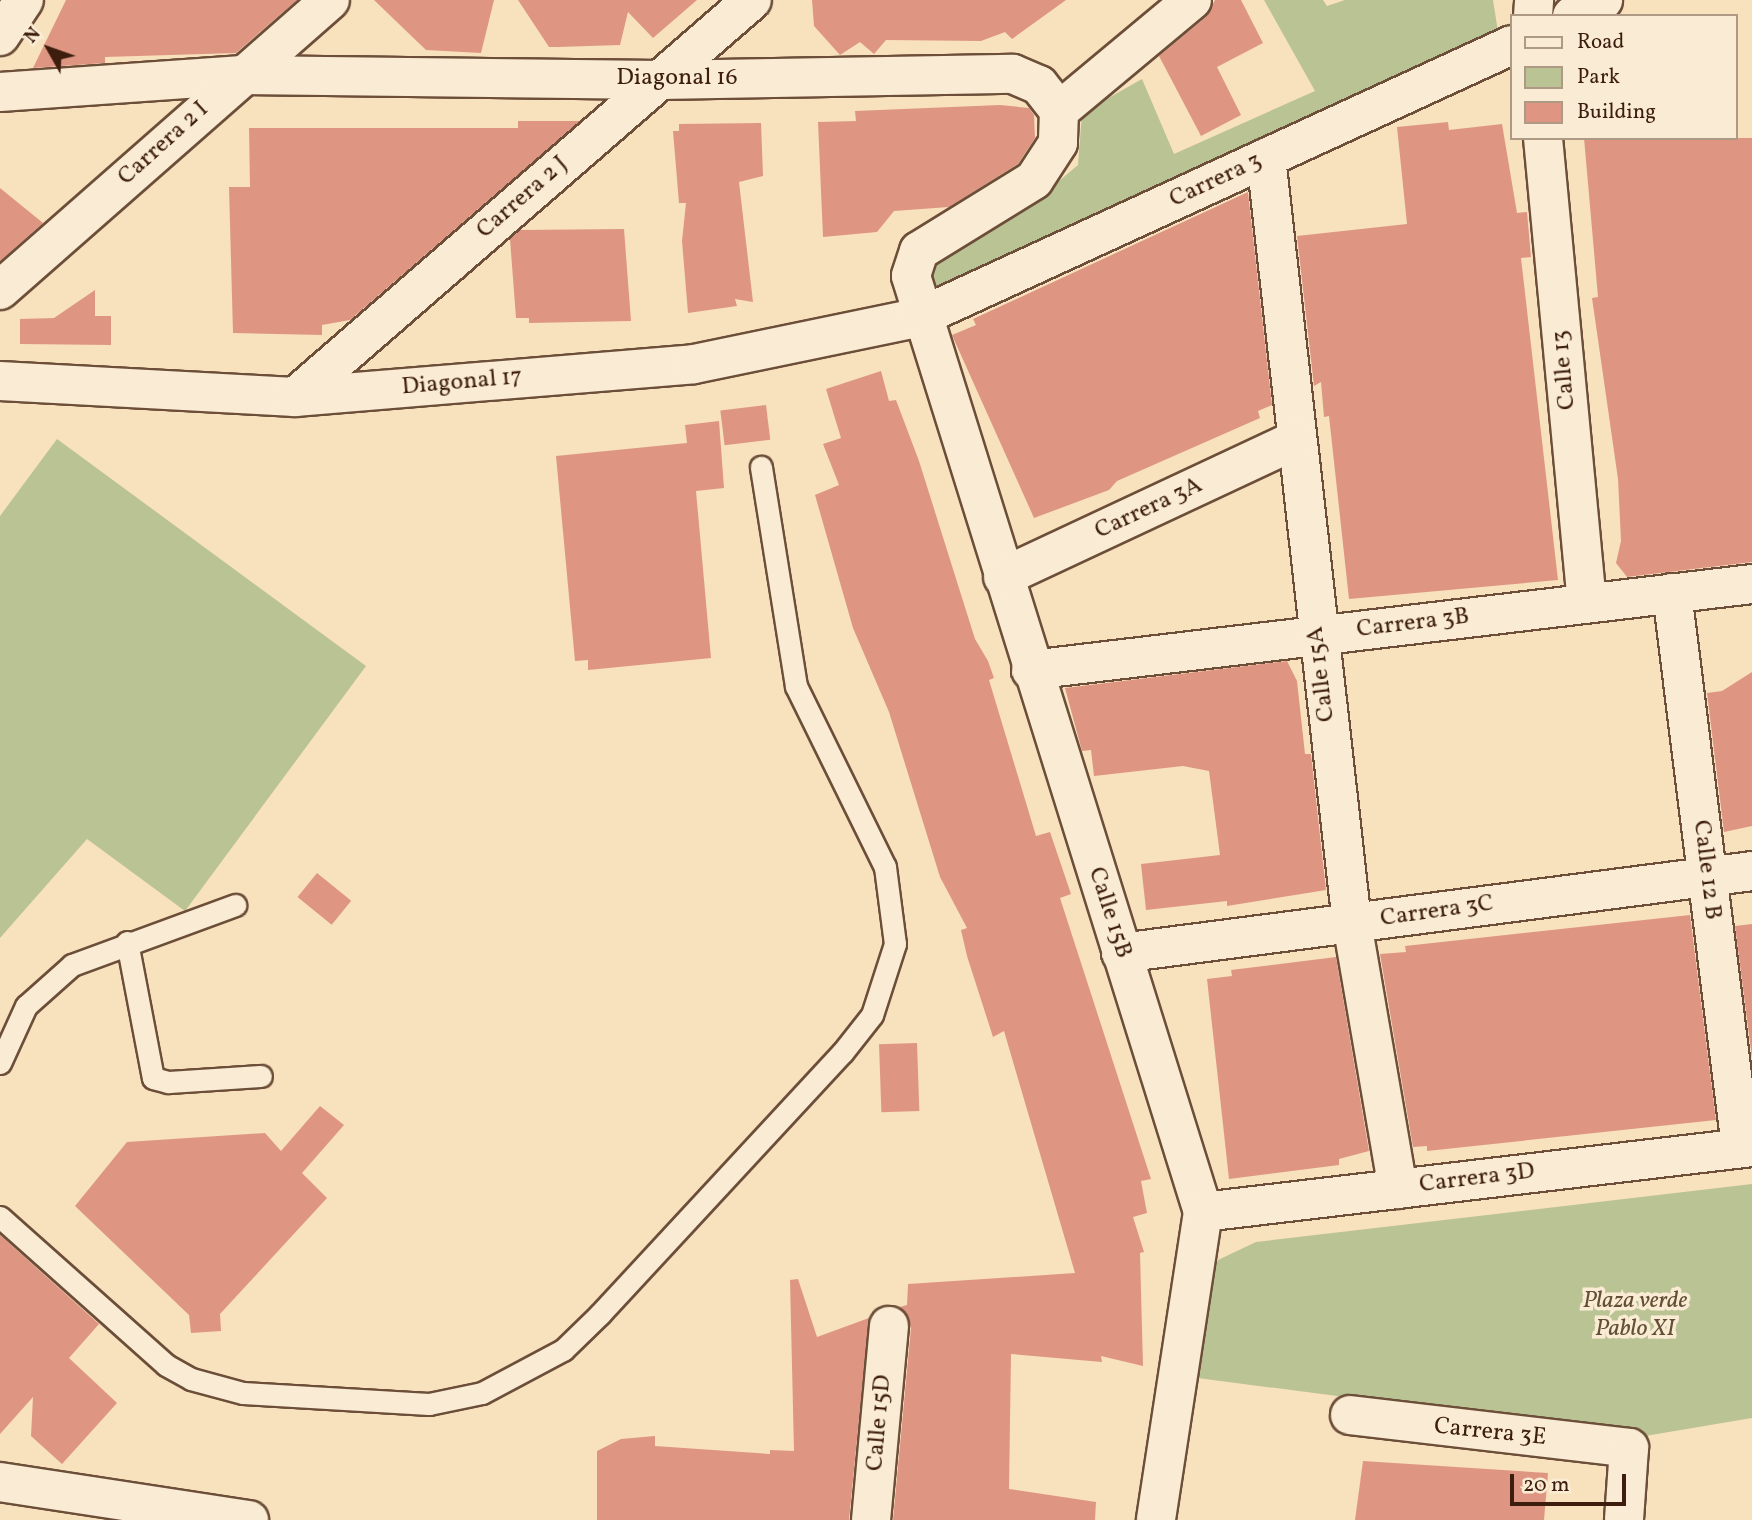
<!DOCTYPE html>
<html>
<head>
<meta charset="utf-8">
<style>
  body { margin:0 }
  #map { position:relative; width:1752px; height:1520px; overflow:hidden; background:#f8e1bd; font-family:Vollkorn,serif }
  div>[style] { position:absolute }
  .green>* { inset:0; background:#bac393 }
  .building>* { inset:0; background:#de9683; transform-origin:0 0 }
  .roads { filter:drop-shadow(2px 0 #6c4e39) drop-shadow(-2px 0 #6c4e39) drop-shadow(0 2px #6c4e39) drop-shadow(0 -2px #6c4e39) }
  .lane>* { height:21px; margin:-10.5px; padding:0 10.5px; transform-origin:10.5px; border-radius:10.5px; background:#faecd4 }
  .street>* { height:38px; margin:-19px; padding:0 19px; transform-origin:19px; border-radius:19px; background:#faecd4 }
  span { translate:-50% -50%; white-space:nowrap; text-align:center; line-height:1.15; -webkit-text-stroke:7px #faecd4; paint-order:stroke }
  .street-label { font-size:24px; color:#3d1d0d }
  .park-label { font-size:24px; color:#624f35; font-style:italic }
  .legend { position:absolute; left:1510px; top:14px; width:228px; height:126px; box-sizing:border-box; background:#faecd4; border:2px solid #ae9984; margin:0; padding:9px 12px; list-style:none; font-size:21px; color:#3d1d0d }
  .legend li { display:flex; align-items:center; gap:14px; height:35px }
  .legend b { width:35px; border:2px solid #ae9984 }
  .north { position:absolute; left:14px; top:14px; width:70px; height:70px; -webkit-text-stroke:5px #faecd4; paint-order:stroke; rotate:310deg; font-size:19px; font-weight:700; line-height:28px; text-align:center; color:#3d1d0d }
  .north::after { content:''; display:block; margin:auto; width:24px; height:32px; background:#3d1d0d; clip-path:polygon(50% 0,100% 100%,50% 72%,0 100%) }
  .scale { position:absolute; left:1510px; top:1474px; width:116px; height:32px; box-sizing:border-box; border:4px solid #3d1d0d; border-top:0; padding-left:9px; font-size:21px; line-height:24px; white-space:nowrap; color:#3d1d0d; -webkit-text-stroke:5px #faecd4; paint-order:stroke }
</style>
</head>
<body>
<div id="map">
  <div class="green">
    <i style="clip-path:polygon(1264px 0,1323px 0,1327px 6px,1345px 0,1493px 0,1498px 32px,932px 292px,934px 261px,1046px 192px,1078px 165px,1082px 113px,1142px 79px,1174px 154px,1315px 91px)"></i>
    <i style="clip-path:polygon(57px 439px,366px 666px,185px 911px,87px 839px,0 938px,0 516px)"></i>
    <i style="clip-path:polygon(1752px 1184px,1752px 1418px,1645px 1436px,1190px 1377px,1201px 1294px,1218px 1260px,1256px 1242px)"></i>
  </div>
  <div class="building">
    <i style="clip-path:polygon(66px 0,297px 0,236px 53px,105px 57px,105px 63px,33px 68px)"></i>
    <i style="clip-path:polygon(374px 0,494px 0,481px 53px,426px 50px)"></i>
    <i style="clip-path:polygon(518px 0,697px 0,653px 38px,628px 12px,620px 45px,558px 47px,549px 47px)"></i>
    <i style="clip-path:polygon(812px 0,1066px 0,1012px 39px,1005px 32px,981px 41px,886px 40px,874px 54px,860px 42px,840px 55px,814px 26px)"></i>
    <i style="clip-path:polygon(1215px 0,1241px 0,1263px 43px,1217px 67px,1241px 115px,1201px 136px,1159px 56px,1206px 17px)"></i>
    <i style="clip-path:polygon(1000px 105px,1029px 108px,1034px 115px,1035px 138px,1018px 164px,949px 207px,894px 211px,877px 232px,823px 237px,818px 122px,856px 121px,855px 111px)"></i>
    <i style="clip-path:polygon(518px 121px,580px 121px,350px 320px,322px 325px,322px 335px,233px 333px,229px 187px,250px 187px,249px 128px,518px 128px)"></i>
    <i style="clip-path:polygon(1448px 122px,1449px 130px,1502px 124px,1517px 213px,1527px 212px,1531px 257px,1521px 258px,1558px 580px,1349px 599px,1329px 416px,1324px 417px,1321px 382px,1314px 386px,1297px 236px,1407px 224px,1397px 127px)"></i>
    <i style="clip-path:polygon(761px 123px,763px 176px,739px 182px,753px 302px,735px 299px,737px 306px,688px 313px,682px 241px,686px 203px,679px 203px,673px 131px,679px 131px,679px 124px)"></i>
    <i style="clip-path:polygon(1584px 138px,1752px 138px,1752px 562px,1627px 577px,1616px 563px,1621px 541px,1618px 479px,1592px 298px,1598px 297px)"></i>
    <i style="clip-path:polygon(0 188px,43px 223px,0 261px)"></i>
    <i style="clip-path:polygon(1248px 192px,1272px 405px,1258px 411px,1260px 418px,1117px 481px,1109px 490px,1034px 518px,952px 335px,976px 325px,973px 319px)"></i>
    <i style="clip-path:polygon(624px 229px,631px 321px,529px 323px,529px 318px,516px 318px,510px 239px,520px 230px)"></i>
    <i style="clip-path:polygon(95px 290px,95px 316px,111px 316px,111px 345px,20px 344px,20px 319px,54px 318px)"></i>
    <i style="clip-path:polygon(881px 371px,889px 401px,896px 400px,919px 461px,975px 639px,988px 661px,994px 678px,989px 680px,1036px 836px,1050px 832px,1071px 894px,1060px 898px,1151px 1179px,1141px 1181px,1147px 1213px,1133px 1217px,1144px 1252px,1140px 1253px,1143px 1366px,1101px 1356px,1102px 1362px,1011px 1354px,1009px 1489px,1096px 1502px,1095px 1520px,893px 1520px,911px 1328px,900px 1307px,907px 1305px,908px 1284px,1075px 1273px,1004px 1031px,993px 1037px,967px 956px,961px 930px,967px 928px,940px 877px,889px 712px,853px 628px,815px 495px,839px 485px,823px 444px,841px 438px,826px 389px)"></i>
    <i style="left:766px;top:405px;width:35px;height:46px;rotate:83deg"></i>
    <i style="clip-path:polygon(719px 421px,724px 488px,696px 491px,711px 658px,588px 670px,588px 660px,575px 661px,556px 456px,687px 443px,685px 425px)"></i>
    <i style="clip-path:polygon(1287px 661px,1297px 681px,1305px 754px,1311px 754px,1326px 890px,1227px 906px,1227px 901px,1146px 910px,1141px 864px,1220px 855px,1209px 771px,1183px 766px,1094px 776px,1091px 750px,1082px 751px,1065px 688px)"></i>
    <i style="clip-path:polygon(1752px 672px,1752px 826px,1724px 832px,1707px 693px,1722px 691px)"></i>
    <i style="left:317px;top:873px;width:44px;height:31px;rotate:39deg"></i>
    <i style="clip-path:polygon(1690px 915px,1716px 1120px,1427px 1151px,1427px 1146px,1413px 1147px,1380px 954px,1406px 952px,1405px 946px)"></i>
    <i style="clip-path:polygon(1752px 924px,1752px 1058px,1735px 926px)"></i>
    <i style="clip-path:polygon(1336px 957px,1369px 1151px,1339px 1159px,1339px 1165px,1229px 1179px,1207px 979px,1232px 976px,1231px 970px)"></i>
    <i style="left:917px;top:1043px;width:68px;height:38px;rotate:88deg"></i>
    <i style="clip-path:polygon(320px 1106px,344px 1125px,302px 1173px,327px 1198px,220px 1314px,221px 1331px,191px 1333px,189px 1315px,75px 1206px,127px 1142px,265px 1133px,281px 1151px)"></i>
    <i style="clip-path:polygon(0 1235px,99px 1324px,69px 1358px,117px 1403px,62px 1464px,31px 1436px,33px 1397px,0 1434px)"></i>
    <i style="clip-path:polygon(798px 1279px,817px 1337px,869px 1318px,849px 1520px,597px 1520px,597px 1451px,621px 1439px,655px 1436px,655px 1446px,770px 1454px,770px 1450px,794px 1451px,790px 1280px)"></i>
    <i style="clip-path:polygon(1363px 1461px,1548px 1473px,1544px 1520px,1355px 1520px)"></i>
  </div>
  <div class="roads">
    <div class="lane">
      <i style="left:127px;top:942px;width:138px;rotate:79.2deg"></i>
      <i style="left:153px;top:1078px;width:16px;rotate:15deg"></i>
      <i style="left:168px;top:1082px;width:93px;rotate:-3.7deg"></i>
      <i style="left:0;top:1063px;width:63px;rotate:-65.5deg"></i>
      <i style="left:26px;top:1006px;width:62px;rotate:-41.7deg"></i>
      <i style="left:72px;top:965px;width:174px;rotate:-20.2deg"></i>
      <i style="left:0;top:1217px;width:222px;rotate:41.7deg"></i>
      <i style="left:166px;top:1365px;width:29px;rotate:29deg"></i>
      <i style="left:191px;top:1379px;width:54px;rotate:15.1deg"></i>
      <i style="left:243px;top:1393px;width:186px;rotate:3.4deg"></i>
      <i style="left:429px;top:1404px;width:54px;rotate:-11.7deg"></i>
      <i style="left:482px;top:1393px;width:92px;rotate:-28deg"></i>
      <i style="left:563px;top:1350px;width:52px;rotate:-44.2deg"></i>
      <i style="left:600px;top:1314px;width:356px;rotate:-47.2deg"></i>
      <i style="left:842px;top:1053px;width:48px;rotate:-51.7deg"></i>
      <i style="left:872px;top:1015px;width:75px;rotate:-72.1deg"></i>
      <i style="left:895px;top:944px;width:78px;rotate:-97.4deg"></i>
      <i style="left:885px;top:867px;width:202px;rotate:-116.2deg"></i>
      <i style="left:796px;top:686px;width:222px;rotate:-99.1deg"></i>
    </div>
    <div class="street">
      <i style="left:1533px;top:16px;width:16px;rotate:-86deg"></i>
      <i style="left:1572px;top:16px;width:35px;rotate:-27deg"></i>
      <i style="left:0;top:36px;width:43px;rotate:-56.3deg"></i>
      <i style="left:0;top:92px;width:243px;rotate:-4deg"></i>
      <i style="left:242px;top:75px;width:418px;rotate:0.7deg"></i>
      <i style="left:660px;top:80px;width:353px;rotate:-1deg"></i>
      <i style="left:1013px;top:74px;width:28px;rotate:23deg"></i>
      <i style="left:1039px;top:85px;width:33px;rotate:52deg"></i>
      <i style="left:1059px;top:111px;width:32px;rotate:92deg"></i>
      <i style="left:1058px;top:143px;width:44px;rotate:123deg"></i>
      <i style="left:1034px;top:180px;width:135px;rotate:148.3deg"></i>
      <i style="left:919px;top:251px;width:26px;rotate:108deg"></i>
      <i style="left:911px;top:276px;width:980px;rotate:72.67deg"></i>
      <i style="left:1203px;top:1212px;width:312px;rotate:98.7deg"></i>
      <i style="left:1059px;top:111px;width:173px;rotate:-39.8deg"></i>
      <i style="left:1543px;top:138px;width:466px;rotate:84.6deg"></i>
      <i style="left:1266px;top:158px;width:770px;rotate:83.59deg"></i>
      <i style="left:1352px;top:923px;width:270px;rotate:80.2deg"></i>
      <i style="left:0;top:290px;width:439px;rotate:-41.3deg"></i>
      <i style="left:0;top:381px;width:295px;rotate:3.1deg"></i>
      <i style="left:295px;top:397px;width:400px;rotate:-4.7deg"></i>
      <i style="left:694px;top:364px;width:231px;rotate:-11.7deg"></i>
      <i style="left:920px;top:317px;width:651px;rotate:-24.68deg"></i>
      <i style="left:295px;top:397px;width:605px;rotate:-40.98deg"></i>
      <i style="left:1003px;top:577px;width:323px;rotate:-25.1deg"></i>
      <i style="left:1672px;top:593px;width:558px;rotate:82.9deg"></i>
      <i style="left:1031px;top:670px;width:726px;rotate:-6.8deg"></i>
      <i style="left:1121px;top:953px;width:636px;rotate:-7.4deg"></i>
      <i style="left:1203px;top:1212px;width:553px;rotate:-6.75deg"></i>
      <i style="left:1350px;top:1415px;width:281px;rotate:6.7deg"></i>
      <i style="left:1629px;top:1448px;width:72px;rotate:94deg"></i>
      <i style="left:0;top:1482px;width:252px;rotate:8.7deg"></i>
      <i style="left:871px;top:1520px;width:195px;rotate:-84.7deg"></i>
    </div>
  </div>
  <div class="street-label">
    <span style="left:677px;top:79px">Diagonal 16</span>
    <span style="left:164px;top:144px;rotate:-42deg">Carrera 2 I</span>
    <span style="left:1216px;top:181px;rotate:-25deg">Carrera 3</span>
    <span style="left:523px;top:198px;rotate:-41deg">Carrera 2 J</span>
    <span style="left:1565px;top:370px;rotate:-95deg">Calle 13</span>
    <span style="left:462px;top:383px;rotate:-5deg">Diagonal 17</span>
    <span style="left:1149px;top:509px;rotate:-25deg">Carrera 3A</span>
    <span style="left:1413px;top:624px;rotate:-7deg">Carrera 3B</span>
    <span style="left:1322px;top:674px;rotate:-97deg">Calle 15A</span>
    <span style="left:1706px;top:870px;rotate:83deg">Calle 12 B</span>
    <span style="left:1437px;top:912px;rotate:-8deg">Carrera 3C</span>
    <span style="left:1109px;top:913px;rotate:72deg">Calle 15B</span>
    <span style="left:1477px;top:1179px;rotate:-7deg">Carrera 3D</span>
    <span style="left:880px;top:1423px;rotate:-85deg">Calle 15D</span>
    <span style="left:1490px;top:1433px;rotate:6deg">Carrera 3E</span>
  </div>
  <div class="park-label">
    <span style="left:1635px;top:1316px">Plaza verde<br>Pablo XI</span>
  </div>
  <ul class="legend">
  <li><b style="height:9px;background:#faecd4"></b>Road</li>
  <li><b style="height:19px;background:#bac393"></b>Park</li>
  <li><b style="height:19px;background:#de9683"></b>Building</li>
  </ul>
  <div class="north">N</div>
  <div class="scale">20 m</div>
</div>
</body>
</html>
